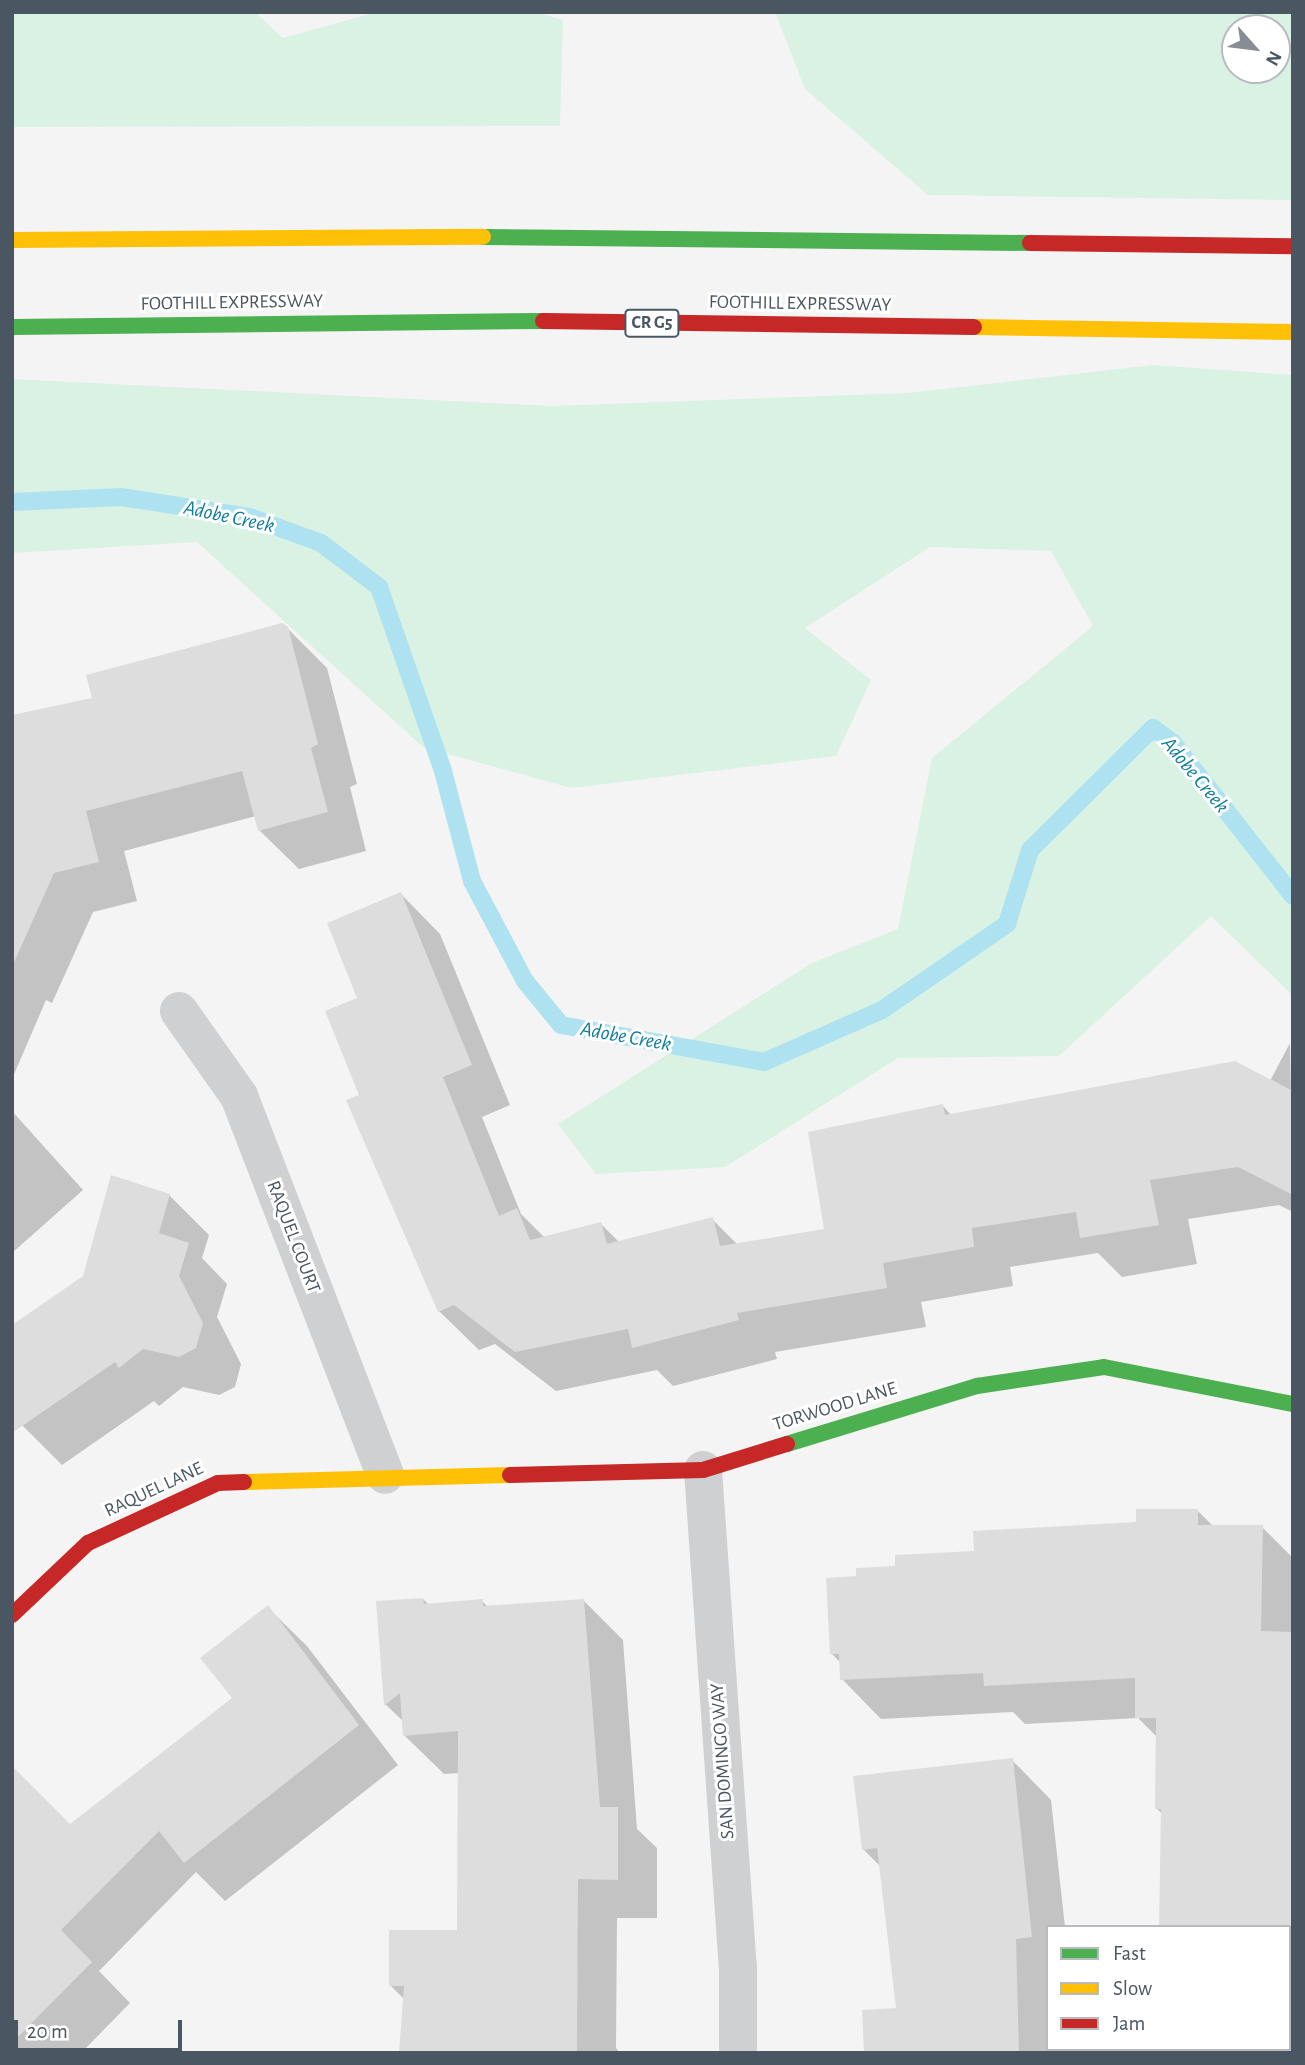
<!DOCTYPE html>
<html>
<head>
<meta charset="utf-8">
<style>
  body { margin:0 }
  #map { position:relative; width:1305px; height:2065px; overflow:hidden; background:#f4f4f4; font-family:"Alegreya Sans",sans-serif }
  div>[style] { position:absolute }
  .green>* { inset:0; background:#d9f2e3 }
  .shadow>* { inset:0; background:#0003 }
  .stream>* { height:18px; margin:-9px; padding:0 9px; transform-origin:9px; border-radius:9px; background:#aee2f0 }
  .building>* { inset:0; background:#ddddde }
  .street>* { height:38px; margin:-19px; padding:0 19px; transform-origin:19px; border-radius:19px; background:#ced0d2 }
  .fast>* { height:16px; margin:-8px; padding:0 8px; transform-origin:8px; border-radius:8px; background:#4caf50 }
  .slow>* { height:16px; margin:-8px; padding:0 8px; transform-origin:8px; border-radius:8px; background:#ffc107 }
  .jam>* { height:16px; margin:-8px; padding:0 8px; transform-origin:8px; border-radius:8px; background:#c62828 }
  span { translate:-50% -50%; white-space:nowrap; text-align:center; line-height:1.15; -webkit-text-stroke:6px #fff; paint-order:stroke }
  .shield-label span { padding:2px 5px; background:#fff; border:2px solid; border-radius:5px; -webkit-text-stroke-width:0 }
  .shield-label { font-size:18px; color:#4a5661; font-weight:700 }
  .street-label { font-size:19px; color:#4a5661 }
  .water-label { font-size:21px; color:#0c7c9b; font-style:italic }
  .frame { position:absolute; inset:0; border:14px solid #4a5661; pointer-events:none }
  .legend { position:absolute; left:1046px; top:1925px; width:245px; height:126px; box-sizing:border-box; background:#fff; border:2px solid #b7bbc0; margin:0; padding:9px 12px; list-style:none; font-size:21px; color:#4a5661 }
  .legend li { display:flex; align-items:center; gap:14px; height:35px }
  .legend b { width:35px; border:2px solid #b7bbc0 }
  .north { position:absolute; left:1221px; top:14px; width:70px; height:70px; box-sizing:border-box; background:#fff; border:2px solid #b7bbc0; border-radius:50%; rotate:118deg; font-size:19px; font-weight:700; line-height:28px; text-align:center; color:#4a5661 }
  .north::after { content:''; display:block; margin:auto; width:24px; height:32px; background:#868d94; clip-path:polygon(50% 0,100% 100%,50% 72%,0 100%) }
  .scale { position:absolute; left:14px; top:2020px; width:168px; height:32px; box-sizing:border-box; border:4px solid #4a5661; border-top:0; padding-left:9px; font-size:21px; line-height:24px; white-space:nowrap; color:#4a5661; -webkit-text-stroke:5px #fff; paint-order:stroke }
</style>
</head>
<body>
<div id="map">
  <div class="green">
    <i style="clip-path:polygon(12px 12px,255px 12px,283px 38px,377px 12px,536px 12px,563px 20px,560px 126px,12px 127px)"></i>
    <i style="clip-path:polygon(evenodd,775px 12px,1293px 12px,1293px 200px,928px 195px,805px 89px,775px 12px,1235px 28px,1277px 28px,1277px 70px,1235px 70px,1235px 28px)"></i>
    <i style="clip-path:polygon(1153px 365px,1293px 375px,1293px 996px,1211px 916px,1059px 1056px,898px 1058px,725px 1167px,596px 1174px,558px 1124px,812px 963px,898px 929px,932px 758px,1093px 626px,1051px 551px,930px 547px,805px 628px,871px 680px,836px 756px,571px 788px,423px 747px,197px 542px,12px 553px,12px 379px,552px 406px,908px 393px)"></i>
  </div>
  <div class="shadow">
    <i style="clip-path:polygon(287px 628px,327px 668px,357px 784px,350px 787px,366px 851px,299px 869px,259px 830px,256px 816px,124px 851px,137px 901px,93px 912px,52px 1003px,46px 1000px,12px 1079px,12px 717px,94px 700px)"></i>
    <i style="clip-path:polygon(401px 894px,440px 934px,510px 1105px,482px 1117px,521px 1214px,545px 1238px,601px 1224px,619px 1242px,712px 1219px,738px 1245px,826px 1231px,943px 1106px,952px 1116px,1270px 1081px,1290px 1043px,1293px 1212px,1279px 1205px,1188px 1219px,1197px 1264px,1122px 1277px,1098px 1253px,1010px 1267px,1013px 1286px,921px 1302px,926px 1327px,775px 1352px,777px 1359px,673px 1386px,657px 1370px,556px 1391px,495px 1344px,479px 1350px,439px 1311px,361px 1096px)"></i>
    <i style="clip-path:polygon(12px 1111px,83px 1190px,12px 1253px)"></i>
    <i style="clip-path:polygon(169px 1195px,209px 1235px,202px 1258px,227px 1284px,217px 1317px,241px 1364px,235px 1387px,219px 1395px,183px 1387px,159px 1406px,154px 1401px,62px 1465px,22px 1425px,85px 1277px)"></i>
    <i style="clip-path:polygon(1198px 1511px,1214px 1527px,1262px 1527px,1293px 1558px,1293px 2053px,1214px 2053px,1289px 2049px,1289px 1927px,1157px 1809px,1158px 1738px,1138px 1718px,1025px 1724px,1013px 1712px,881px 1719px,842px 1679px,841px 1663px,831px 1653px,858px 1578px)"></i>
    <i style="clip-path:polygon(423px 1599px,429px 1605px,482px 1601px,489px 1608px,584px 1601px,623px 1640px,637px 1829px,657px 1848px,657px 1918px,617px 1918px,616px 2048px,620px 2053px,401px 2053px,405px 2000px,391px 1986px,459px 1932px,459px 1773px,444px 1774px,404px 1735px,404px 1722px,386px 1705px,378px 1603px)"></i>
    <i style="clip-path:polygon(267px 1607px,307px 1646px,398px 1765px,225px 1901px,196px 1872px,99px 1971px,130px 2003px,81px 2053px,12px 2053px,12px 1796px,70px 1826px,234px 1698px)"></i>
    <i style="clip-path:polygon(1012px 1760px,1051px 1800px,1065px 1927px,1048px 1927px,1048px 2049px,1056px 2053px,866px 2053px,898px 2010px,881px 1867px,863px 1849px)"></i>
  </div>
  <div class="stream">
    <i style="left:12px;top:502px;width:109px;rotate:-2.6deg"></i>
    <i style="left:121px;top:497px;width:131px;rotate:8.8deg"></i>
    <i style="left:250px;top:517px;width:76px;rotate:20.1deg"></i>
    <i style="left:321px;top:543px;width:73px;rotate:37.2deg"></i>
    <i style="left:379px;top:587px;width:195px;rotate:70.8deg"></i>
    <i style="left:443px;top:771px;width:114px;rotate:75.2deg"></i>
    <i style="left:472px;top:881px;width:113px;rotate:62.1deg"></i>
    <i style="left:525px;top:981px;width:57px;rotate:50.7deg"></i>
    <i style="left:561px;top:1025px;width:206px;rotate:10.3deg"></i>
    <i style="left:764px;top:1062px;width:129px;rotate:-23.8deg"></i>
    <i style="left:882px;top:1010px;width:152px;rotate:-34.5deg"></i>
    <i style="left:1007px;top:924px;width:77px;rotate:-72.7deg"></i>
    <i style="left:1030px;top:850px;width:173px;rotate:-44.8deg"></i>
    <i style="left:1153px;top:728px;width:25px;rotate:37deg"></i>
    <i style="left:1173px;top:743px;width:194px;rotate:51.9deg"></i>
  </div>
  <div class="building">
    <i style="clip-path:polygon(282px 623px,288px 627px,318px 744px,311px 748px,328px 812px,258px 831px,242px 771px,86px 811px,99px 862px,54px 873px,12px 967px,12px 715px,92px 698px,86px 675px)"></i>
    <i style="clip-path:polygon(401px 892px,472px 1065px,443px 1077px,499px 1216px,517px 1208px,530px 1240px,601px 1222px,607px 1244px,713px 1217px,720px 1246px,824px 1229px,808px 1132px,943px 1104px,945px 1115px,1235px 1061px,1293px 1091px,1293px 1195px,1238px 1167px,1150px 1180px,1159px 1225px,1080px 1238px,1076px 1212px,972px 1228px,974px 1247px,883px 1263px,887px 1288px,737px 1313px,739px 1320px,632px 1348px,628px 1329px,515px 1352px,454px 1305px,438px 1312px,346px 1100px,359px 1095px,325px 1011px,357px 998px,327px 923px)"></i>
    <i style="clip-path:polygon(111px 1175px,170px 1194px,159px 1233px,189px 1243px,179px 1276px,203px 1323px,196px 1348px,179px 1357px,143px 1349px,119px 1368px,115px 1362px,12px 1433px,12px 1325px,83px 1276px)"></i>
    <i style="clip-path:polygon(1136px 1509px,1198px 1509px,1198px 1525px,1263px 1525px,1261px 1631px,1293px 1632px,1293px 1927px,1159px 1927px,1161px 1809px,1155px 1809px,1156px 1718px,1135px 1718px,1135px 1678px,984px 1686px,983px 1673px,840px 1680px,839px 1654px,830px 1654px,826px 1578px,856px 1576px,856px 1568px,895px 1566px,895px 1555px,974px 1551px,973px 1531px,1136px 1522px)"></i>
    <i style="clip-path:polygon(423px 1598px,424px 1604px,483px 1599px,483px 1606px,584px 1599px,600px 1807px,618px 1807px,618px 1880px,578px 1879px,577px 2053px,399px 2053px,404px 1986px,389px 1986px,389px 1930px,457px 1930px,458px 1731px,403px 1736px,400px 1693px,384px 1706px,376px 1601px)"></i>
    <i style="clip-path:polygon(268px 1605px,359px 1725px,184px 1863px,159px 1831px,61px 1930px,92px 1962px,12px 2043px,12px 1766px,70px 1824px,232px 1698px,200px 1658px)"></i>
    <i style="clip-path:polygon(1013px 1758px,1032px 1937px,1016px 1939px,1019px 2053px,864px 2053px,862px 2010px,896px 2008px,877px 1848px,862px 1850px,853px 1776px)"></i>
  </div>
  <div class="street">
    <i style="left:179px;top:1011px;width:104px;rotate:54.8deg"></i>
    <i style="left:239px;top:1096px;width:406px;rotate:68.9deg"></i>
    <i style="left:703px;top:1470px;width:497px;rotate:86deg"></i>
    <i style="left:738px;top:1966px;width:87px;rotate:90deg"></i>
  </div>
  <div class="fast">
    <i style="left:483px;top:237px;width:547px;rotate:0.63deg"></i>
    <i style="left:12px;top:327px;width:531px;rotate:-0.65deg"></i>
    <i style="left:787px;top:1444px;width:199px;rotate:-17deg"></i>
    <i style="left:977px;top:1386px;width:128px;rotate:-8.5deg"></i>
    <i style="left:1104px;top:1367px;width:193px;rotate:11.1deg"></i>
  </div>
  <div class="slow">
    <i style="left:12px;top:240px;width:471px;rotate:-0.4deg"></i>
    <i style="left:974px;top:327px;width:319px;rotate:0.9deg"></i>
    <i style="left:244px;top:1482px;width:266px;rotate:-1.5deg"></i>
  </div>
  <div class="jam">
    <i style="left:1030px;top:243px;width:263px;rotate:0.7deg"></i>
    <i style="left:543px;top:321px;width:431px;rotate:0.8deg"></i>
    <i style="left:510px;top:1475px;width:193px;rotate:-1.5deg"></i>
    <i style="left:703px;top:1470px;width:88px;rotate:-17.2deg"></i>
    <i style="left:12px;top:1615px;width:105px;rotate:-43.5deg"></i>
    <i style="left:88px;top:1543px;width:143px;rotate:-24.8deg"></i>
    <i style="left:218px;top:1483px;width:26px;rotate:-2deg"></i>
  </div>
  <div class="shield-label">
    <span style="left:652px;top:323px">CR G5</span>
  </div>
  <div class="street-label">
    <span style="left:232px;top:303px;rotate:-1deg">FOOTHILL EXPRESSWAY</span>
    <span style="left:800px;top:304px;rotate:1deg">FOOTHILL EXPRESSWAY</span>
    <span style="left:293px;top:1237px;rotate:69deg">RAQUEL COURT</span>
    <span style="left:835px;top:1407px;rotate:-17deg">TORWOOD LANE</span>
    <span style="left:154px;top:1490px;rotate:-25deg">RAQUEL LANE</span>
    <span style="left:723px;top:1761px;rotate:-94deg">SAN DOMINGO WAY</span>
  </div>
  <div class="water-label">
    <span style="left:229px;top:517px;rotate:12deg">Adobe Creek</span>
    <span style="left:1195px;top:775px;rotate:50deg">Adobe Creek</span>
    <span style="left:626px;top:1037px;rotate:10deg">Adobe Creek</span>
  </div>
  <div class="frame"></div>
  <ul class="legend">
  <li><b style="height:9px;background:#4caf50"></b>Fast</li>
  <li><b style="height:9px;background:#ffc107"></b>Slow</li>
  <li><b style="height:9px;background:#c62828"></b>Jam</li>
  </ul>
  <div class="north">N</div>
  <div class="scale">20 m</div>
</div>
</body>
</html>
